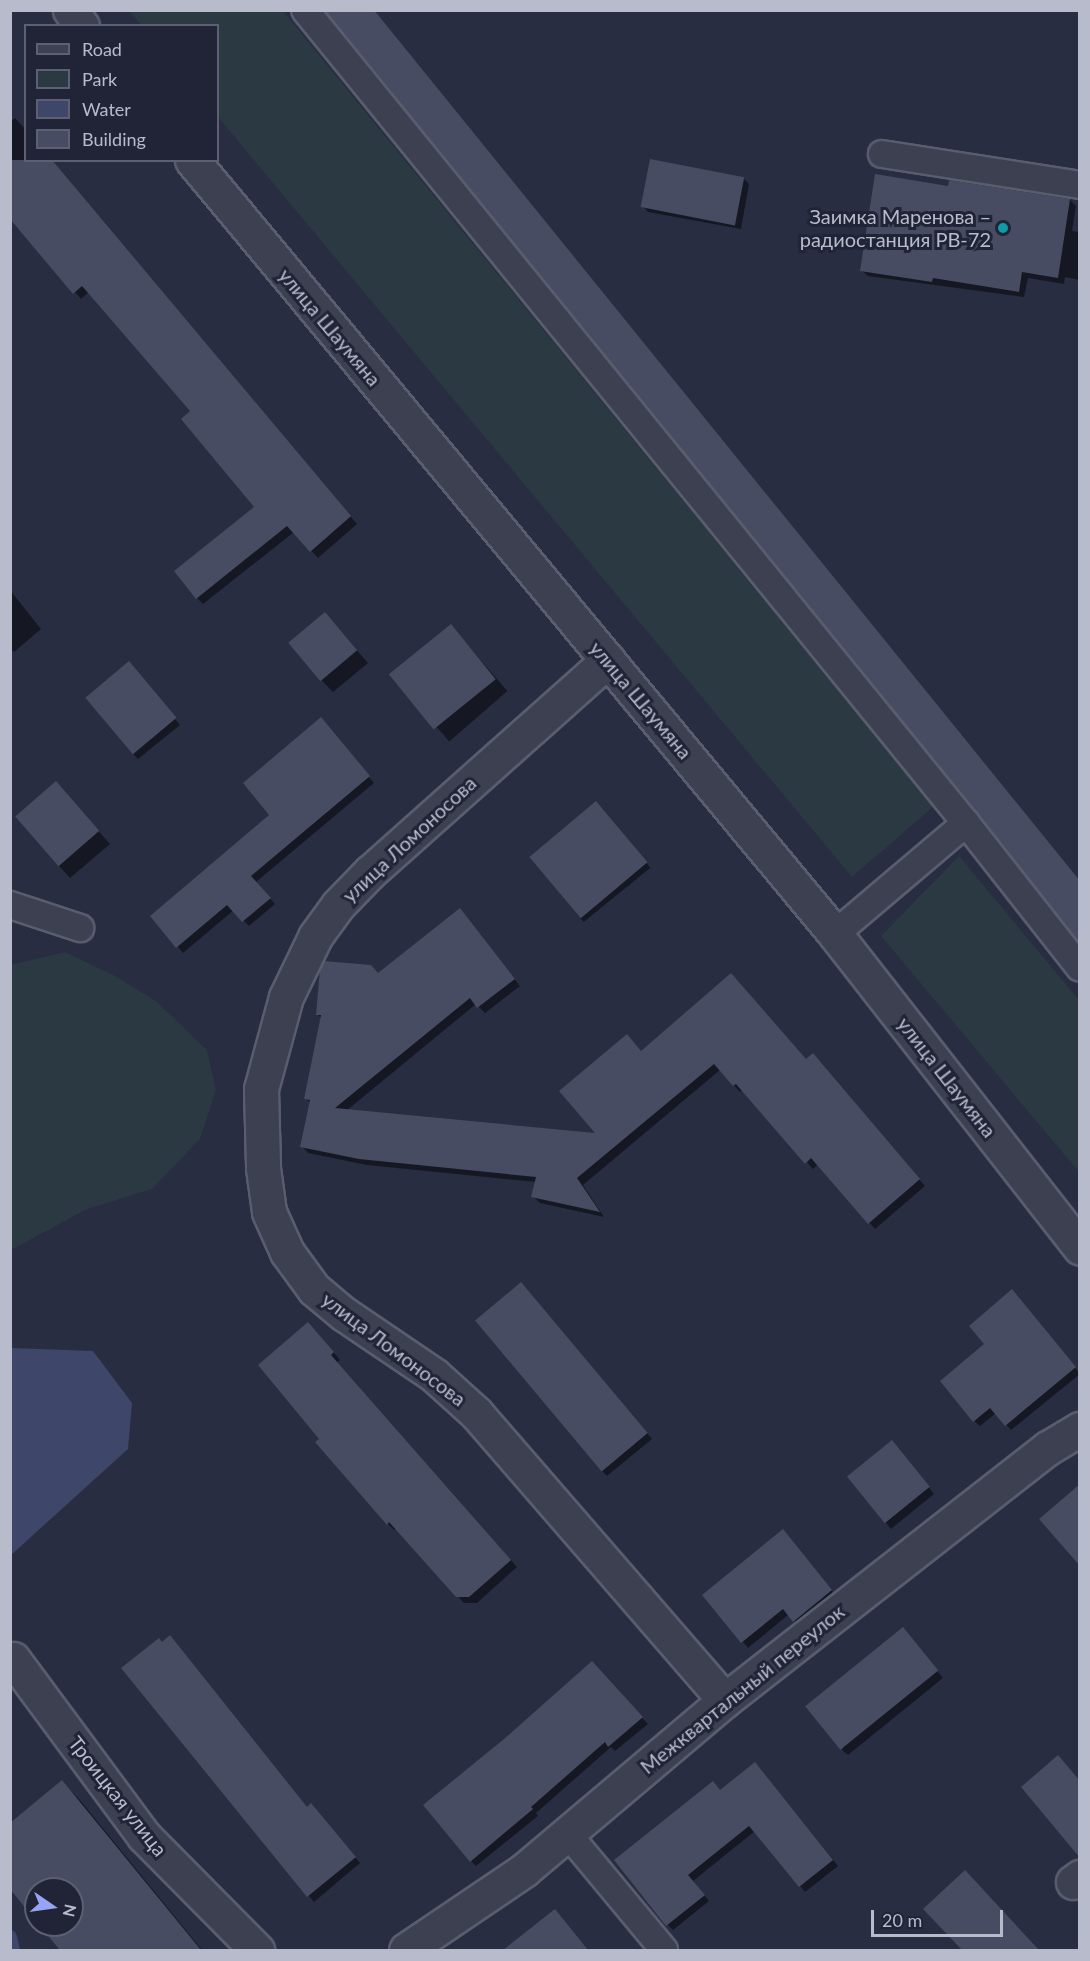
<!DOCTYPE html>
<html>
<head>
<meta charset="utf-8">
<style>
  body { margin:0 }
  #map { position:relative; width:1090px; height:1961px; overflow:hidden; background:#282d41; font-family:Lato,sans-serif }
  div>[style] { position:absolute }
  .green>* { inset:0; background:#2a3942 }
  .water>* { inset:0; background:#3e4669 }
  .shadow>* { inset:0; background:#0007; transform-origin:0 0 }
  .stream>* { height:14px; margin:-7px; padding:0 7px; transform-origin:7px; border-radius:7px; background:#3e4669 }
  .building>* { inset:0; background:#474c62; transform-origin:0 0 }
  .roads { filter:drop-shadow(2px 0 #595d6e) drop-shadow(-2px 0 #595d6e) drop-shadow(0 2px #595d6e) drop-shadow(0 -2px #595d6e) }
  .service>* { height:26px; margin:-13px; padding:0 13px; transform-origin:13px; border-radius:13px; background:#3c4051 }
  .minor>* { height:33px; margin:-16.5px; padding:0 16.5px; transform-origin:16.5px; border-radius:16.5px; background:#3c4051 }
  .tertiary>* { height:33px; margin:-16.5px; padding:0 16.5px; transform-origin:16.5px; border-radius:16.5px; background:#3c4051 }
  .dots>* { width:16px; height:16px; translate:-50% -50%; box-sizing:border-box; border:3px solid #202436; border-radius:50% }
  span { translate:-50% -50%; white-space:nowrap; text-align:center; line-height:1.15; -webkit-text-stroke:6px #202436; paint-order:stroke }
  .poi-label { font-size:20px; color:#b8bbcb }
  .right { translate:-100% -50%; text-align:right }
  .street-label { font-size:20px; color:#b8bbcb }
  .frame { position:absolute; inset:0; border:12px solid #b8bbcb; pointer-events:none }
  .legend { position:absolute; left:24px; top:24px; width:195px; height:138px; box-sizing:border-box; background:#202436; border:2px solid #5d6072; margin:0; padding:8px 10px; list-style:none; font-size:18px; color:#b8bbcb }
  .legend li { display:flex; align-items:center; gap:12px; height:30px }
  .legend b { width:30px; border:2px solid #5d6072 }
  .north { position:absolute; left:24px; top:1877px; width:60px; height:60px; box-sizing:border-box; background:#202436; border:2px solid #5d6072; border-radius:50%; rotate:103deg; font-size:16px; font-weight:700; line-height:24px; text-align:center; color:#b8bbcb }
  .north::after { content:''; display:block; margin:auto; width:21px; height:27px; background:#95a4f4; clip-path:polygon(50% 0,100% 100%,50% 72%,0 100%) }
  .scale { position:absolute; left:871px; top:1910px; width:132px; height:27px; box-sizing:border-box; border:3px solid #b8bbcb; border-top:0; padding-left:8px; font-size:18px; line-height:21px; white-space:nowrap; color:#b8bbcb; -webkit-text-stroke:4px #202436; paint-order:stroke }
</style>
</head>
<body>
<div id="map">
  <div class="green">
    <i style="clip-path:polygon(129px 11px,283px 11px,933px 807px,852px 877px,218px 117px,218px 26px,141px 25px)"></i>
    <i style="clip-path:polygon(959px 856px,1079px 1000px,1079px 1172px,881px 936px)"></i>
    <i style="clip-path:polygon(65px 952px,113px 975px,156px 1001px,207px 1050px,216px 1090px,200px 1139px,152px 1189px,87px 1209px,11px 1250px,11px 965px)"></i>
  </div>
  <div class="water">
    <i style="clip-path:polygon(11px 1348px,93px 1351px,132px 1403px,128px 1449px,11px 1555px)"></i>
  </div>
  <div class="shadow">
    <i style="clip-path:polygon(15px 118px,26px 130px,26px 160px,51px 160px,357px 524px,318px 558px,294px 532px,203px 604px,197px 598px,257px 507px,192px 411px,89px 292px,81px 299px,10px 219px,10px 122px)"></i>
    <i style="clip-path:polygon(743px 178px,749px 184px,741px 229px,648px 212px,643px 206px)"></i>
    <i style="clip-path:polygon(949px 187px,1070px 200px,1076px 206px,1072px 231px,1080px 232px,1080px 280px,1065px 277px,1064px 284px,1028px 278px,1024px 297px,868px 276px,861px 270px)"></i>
    <i style="clip-path:polygon(10px 590px,41px 629px,14px 652px,10px 649px)"></i>
    <i style="clip-path:polygon(325px 614px,368px 663px,333px 692px,321px 680px)"></i>
    <i style="left:451px;top:626px;width:86px;height:77px;rotate:49deg"></i>
    <i style="clip-path:polygon(134px 669px,180px 725px,138px 759px,133px 754px)"></i>
    <i style="clip-path:polygon(326px 725px,374px 783px,256px 882px,275px 904px,249px 926px,234px 910px,183px 953px,152px 916px,271px 815px)"></i>
    <i style="clip-path:polygon(56px 783px,110px 844px,70px 878px,59px 866px)"></i>
    <i style="left:602px;top:808px;width:77px;height:86px;rotate:51deg"></i>
    <i style="clip-path:polygon(466px 917px,520px 986px,485px 1013px,476px 1004px,346px 1111px,598px 1135px,641px 1052px,820px 1061px,925px 1186px,875px 1229px,818px 1164px,813px 1169px,743px 1090px,740px 1092px,720px 1070px,583px 1185px,604px 1217px,540px 1203px,533px 1196px,536px 1182px,367px 1165px,308px 1153px,302px 1146px,311px 1103px,306px 1099px,322px 1019px,317px 1014px)"></i>
    <i style="clip-path:polygon(526px 1290px,652px 1439px,607px 1476px,602px 1471px)"></i>
    <i style="clip-path:polygon(1017px 1297px,1080px 1374px,1011px 1430px,996px 1413px,980px 1426px,974px 1421px,986px 1344px)"></i>
    <i style="clip-path:polygon(315px 1330px,340px 1360px,337px 1362px,517px 1567px,477px 1603px,464px 1603px,397px 1528px,394px 1530px,388px 1524px,321px 1439px)"></i>
    <i style="clip-path:polygon(898px 1448px,934px 1494px,891px 1529px,849px 1477px)"></i>
    <i style="clip-path:polygon(788px 1537px,836px 1596px,799px 1626px,789px 1614px,748px 1648px,704px 1595px)"></i>
    <i style="clip-path:polygon(908px 1635px,943px 1678px,848px 1755px,842px 1750px)"></i>
    <i style="clip-path:polygon(123px 1668px,308px 1808px,316px 1811px,360px 1863px,314px 1902px)"></i>
    <i style="clip-path:polygon(597px 1669px,648px 1724px,615px 1751px,611px 1747px,536px 1813px,538px 1816px,476px 1866px,471px 1861px)"></i>
    <i style="clip-path:polygon(760px 1769px,838px 1866px,805px 1892px,755px 1831px,693px 1881px,709px 1901px,673px 1930px,668px 1925px,720px 1791px)"></i>
    <i style="clip-path:polygon(62px 1782px,79px 1799px,202px 1950px,62px 1950px,41px 1925px,72px 1925px,72px 1889px,36px 1889px,36px 1918px,10px 1887px)"></i>
    <i style="clip-path:polygon(965px 1872px,1038px 1950px,964px 1950px,926px 1909px)"></i>
    <i style="clip-path:polygon(560px 1917px,587px 1950px,512px 1950px,510px 1947px)"></i>
  </div>
  <div class="stream">
    <i style="left:10px;top:1937px;width:13px;rotate:77deg"></i>
  </div>
  <div class="building">
    <i style="clip-path:polygon(325px 10px,374px 10px,1080px 881px,1080px 943px,978px 814px)"></i>
    <i style="left:650px;top:159px;width:96px;height:49px;rotate:11deg"></i>
    <i style="clip-path:polygon(10px 160px,52px 160px,351px 516px,310px 552px,287px 526px,196px 599px,174px 571px,254px 507px,181px 419px,190px 411px,82px 286px,73px 294px,10px 219px)"></i>
    <i style="clip-path:polygon(875px 174px,948px 186px,949px 180px,1070px 199px,1058px 278px,1022px 272px,1019px 292px,933px 278px,932px 282px,860px 271px)"></i>
    <i style="left:325px;top:612px;width:50px;height:48px;rotate:50deg"></i>
    <i style="left:451px;top:624px;width:71px;height:80px;rotate:51deg"></i>
    <i style="left:129px;top:661px;width:74px;height:57px;rotate:50deg"></i>
    <i style="clip-path:polygon(321px 717px,370px 776px,251px 876px,271px 898px,242px 922px,227px 905px,176px 948px,150px 916px,269px 815px,243px 783px)"></i>
    <i style="left:56px;top:781px;width:66px;height:54px;rotate:49deg"></i>
    <i style="left:596px;top:801px;width:80px;height:87px;rotate:50deg"></i>
    <i style="clip-path:polygon(460px 908px,515px 979px,477px 1008px,470px 998px,335px 1108px,595px 1133px,559px 1091px,627px 1034px,641px 1051px,731px 973px,806px 1059px,813px 1053px,920px 1179px,868px 1224px,811px 1158px,805px 1164px,736px 1084px,733px 1086px,714px 1064px,577px 1178px,600px 1212px,531px 1197px,536px 1177px,359px 1159px,300px 1147px,310px 1100px,304px 1099px,321px 1015px,316px 1015px,320px 969px,324px 961px,371px 965px,378px 973px)"></i>
    <i style="left:521px;top:1282px;width:197px;height:60px;rotate:50deg"></i>
    <i style="clip-path:polygon(1012px 1289px,1076px 1367px,1005px 1426px,990px 1408px,973px 1422px,940px 1381px,984px 1344px,969px 1326px)"></i>
    <i style="clip-path:polygon(308px 1322px,334px 1352px,331px 1355px,511px 1560px,469px 1597px,456px 1597px,389px 1522px,387px 1525px,315px 1442px,319px 1439px,258px 1365px)"></i>
    <i style="left:892px;top:1440px;width:60px;height:58px;rotate:51deg"></i>
    <i style="clip-path:polygon(1080px 1484px,1080px 1566px,1039px 1519px)"></i>
    <i style="clip-path:polygon(783px 1529px,832px 1590px,793px 1622px,783px 1609px,741px 1643px,702px 1595px)"></i>
    <i style="left:903px;top:1627px;width:56px;height:126px;rotate:51deg"></i>
    <i style="clip-path:polygon(170px 1635px,307px 1807px,311px 1803px,356px 1857px,307px 1897px,121px 1668px,159px 1638px,162px 1642px)"></i>
    <i style="clip-path:polygon(592px 1661px,643px 1717px,608px 1747px,605px 1742px,531px 1807px,533px 1809px,470px 1862px,423px 1805px,504px 1739px)"></i>
    <i style="clip-path:polygon(1058px 1755px,1080px 1781px,1080px 1858px,1021px 1787px)"></i>
    <i style="clip-path:polygon(755px 1762px,833px 1860px,799px 1887px,749px 1826px,688px 1875px,705px 1895px,666px 1926px,614px 1860px,713px 1781px,720px 1790px)"></i>
    <i style="clip-path:polygon(62px 1780px,201px 1950px,60px 1950px,39px 1925px,72px 1925px,72px 1889px,36px 1889px,36px 1921px,10px 1889px,10px 1823px)"></i>
    <i style="clip-path:polygon(965px 1870px,1039px 1950px,962px 1950px,923px 1909px)"></i>
    <i style="clip-path:polygon(555px 1909px,588px 1950px,503px 1950px)"></i>
  </div>
  <div class="roads">
    <div class="service">
      <i style="left:305px;top:10px;width:1048px;rotate:50.89deg"></i>
      <i style="left:966px;top:823px;width:184px;rotate:51.8deg"></i>
      <i style="left:882px;top:154px;width:200px;rotate:8.9deg"></i>
      <i style="left:10px;top:905px;width:74px;rotate:18.2deg"></i>
      <i style="left:835px;top:934px;width:172px;rotate:-40.3deg"></i>
      <i style="left:567px;top:1833px;width:152px;rotate:50.3deg"></i>
    </div>
    <div class="minor">
      <i style="left:608px;top:660px;width:319px;rotate:138.3deg"></i>
      <i style="left:370px;top:872px;width:46px;rotate:134.1deg"></i>
      <i style="left:338px;top:905px;width:39px;rotate:126deg"></i>
      <i style="left:315px;top:937px;width:67px;rotate:115.8deg"></i>
      <i style="left:286px;top:997px;width:95px;rotate:105.2deg"></i>
      <i style="left:261px;top:1089px;width:79px;rotate:88.5deg"></i>
      <i style="left:263px;top:1168px;width:44px;rotate:82.2deg"></i>
      <i style="left:269px;top:1212px;width:44px;rotate:65.8deg"></i>
      <i style="left:287px;top:1252px;width:46px;rotate:53.9deg"></i>
      <i style="left:314px;top:1289px;width:39px;rotate:40deg"></i>
      <i style="left:344px;top:1314px;width:109px;rotate:34.1deg"></i>
      <i style="left:434px;top:1375px;width:57px;rotate:42.1deg"></i>
      <i style="left:476px;top:1413px;width:380px;rotate:49.1deg"></i>
      <i style="left:13px;top:1659px;width:220px;rotate:53.5deg"></i>
      <i style="left:144px;top:1836px;width:161px;rotate:45.3deg"></i>
      <i style="left:1073px;top:1882px;width:9px;rotate:-36deg"></i>
      <i style="left:406px;top:1950px;width:143px;rotate:-34.1deg"></i>
      <i style="left:524px;top:1870px;width:263px;rotate:-40.2deg"></i>
      <i style="left:725px;top:1700px;width:410px;rotate:-38deg"></i>
      <i style="left:1048px;top:1448px;width:37px;rotate:-31deg"></i>
    </div>
    <div class="tertiary">
      <i style="left:70px;top:10px;width:20px;rotate:53deg"></i>
      <i style="left:192px;top:160px;width:1006px;rotate:50.28deg"></i>
      <i style="left:835px;top:934px;width:398px;rotate:52deg"></i>
    </div>
  </div>
  <div class="dots">
    <i style="left:1003px;top:228px;background:#0f9aa8"></i>
  </div>
  <div class="poi-label">
    <span class="right" style="left:991px;top:228px">Заимка Маренова –<br>радиостанция РВ-72</span>
  </div>
  <div class="street-label">
    <span style="left:330px;top:327px;rotate:50deg">улица Шаумяна</span>
    <span style="left:641px;top:700px;rotate:50deg">улица Шаумяна</span>
    <span style="left:409px;top:839px;rotate:-43deg">улица Ломоносова</span>
    <span style="left:947px;top:1077px;rotate:52deg">улица Шаумяна</span>
    <span style="left:394px;top:1349px;rotate:37deg">улица Ломоносова</span>
    <span style="left:742px;top:1689px;rotate:-39deg">Межквартальный переулок</span>
    <span style="left:118px;top:1796px;rotate:52deg">Троицкая улица</span>
  </div>
  <div class="frame"></div>
  <ul class="legend">
  <li><b style="height:8px;background:#3c4051"></b>Road</li>
  <li><b style="height:16px;background:#2a3942"></b>Park</li>
  <li><b style="height:16px;background:#3e4669"></b>Water</li>
  <li><b style="height:16px;background:#474c62"></b>Building</li>
  </ul>
  <div class="north">N</div>
  <div class="scale">20 m</div>
</div>
</body>
</html>
